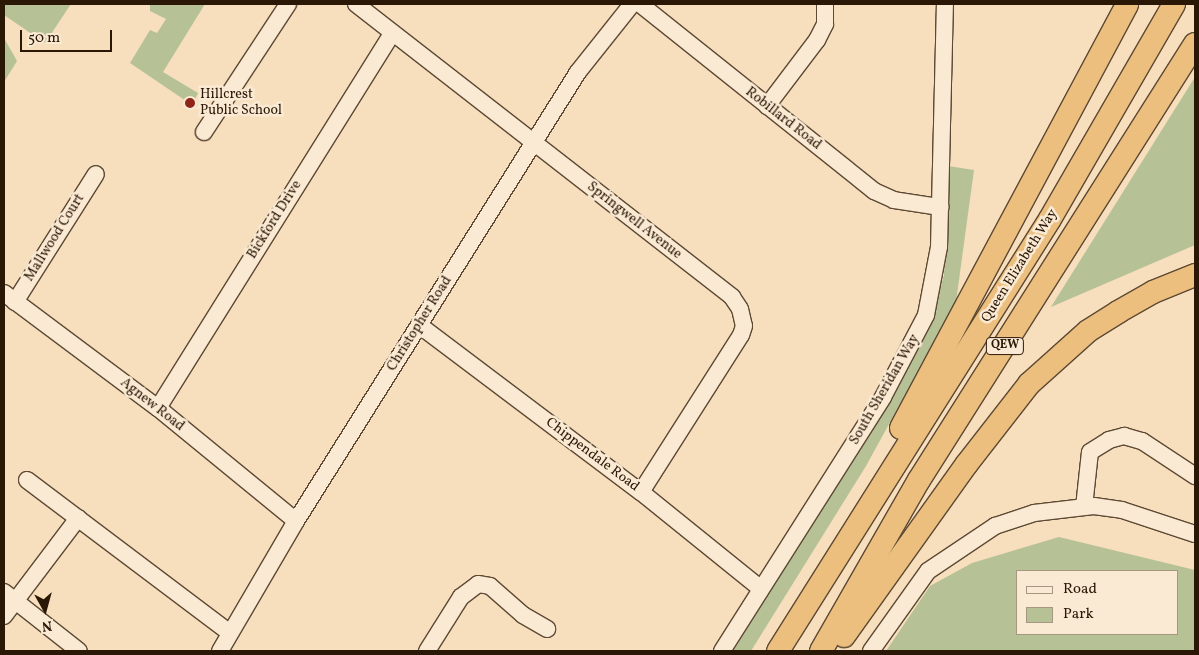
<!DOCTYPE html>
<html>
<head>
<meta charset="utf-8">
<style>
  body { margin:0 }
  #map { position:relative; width:1199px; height:655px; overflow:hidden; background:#f7debc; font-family:Vollkorn,serif }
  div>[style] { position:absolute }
  .green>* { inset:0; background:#b6c296 }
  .roads { filter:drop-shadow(1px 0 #5d4934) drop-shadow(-1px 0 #5d4934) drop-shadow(0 1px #5d4934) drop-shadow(0 -1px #5d4934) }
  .minor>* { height:16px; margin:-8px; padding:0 8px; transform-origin:8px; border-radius:8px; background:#faead3 }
  .highway>* { height:22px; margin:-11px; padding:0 11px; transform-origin:11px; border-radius:11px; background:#ecbf7e }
  .dots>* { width:14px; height:14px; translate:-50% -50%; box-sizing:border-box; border:2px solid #faead3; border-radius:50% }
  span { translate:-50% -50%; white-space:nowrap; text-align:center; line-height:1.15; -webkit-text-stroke:5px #faead3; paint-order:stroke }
  .shield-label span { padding:1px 4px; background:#faead3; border:1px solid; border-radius:4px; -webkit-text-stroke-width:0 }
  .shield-label { font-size:12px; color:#2a1706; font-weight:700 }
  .poi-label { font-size:14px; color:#2a1706 }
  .left { translate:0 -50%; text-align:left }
  .street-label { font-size:14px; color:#2a1706 }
  .frame { position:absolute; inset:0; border:5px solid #2a1706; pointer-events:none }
  .legend { position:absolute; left:1016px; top:570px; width:162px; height:65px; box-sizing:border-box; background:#faead3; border:1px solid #a79681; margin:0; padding:6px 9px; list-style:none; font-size:15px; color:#2a1706 }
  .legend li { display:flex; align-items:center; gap:10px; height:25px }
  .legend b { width:25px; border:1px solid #a79681 }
  .north { position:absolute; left:20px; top:585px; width:50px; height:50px; -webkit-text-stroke:4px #faead3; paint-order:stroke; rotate:173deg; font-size:14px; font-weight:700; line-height:20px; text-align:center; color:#2a1706 }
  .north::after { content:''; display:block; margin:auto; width:18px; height:22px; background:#2a1706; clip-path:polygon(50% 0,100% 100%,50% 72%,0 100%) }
  .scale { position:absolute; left:20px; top:30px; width:92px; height:22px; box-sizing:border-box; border:2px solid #2a1706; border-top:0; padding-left:6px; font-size:15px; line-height:18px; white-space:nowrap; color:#2a1706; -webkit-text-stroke:4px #faead3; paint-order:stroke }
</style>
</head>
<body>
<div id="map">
  <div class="green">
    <i style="clip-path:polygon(4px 4px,71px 4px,45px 43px,4px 15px)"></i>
    <i style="clip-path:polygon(150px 4px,205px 4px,163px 72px,198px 93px,192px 105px,130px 63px,150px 30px,157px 33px,166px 19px,150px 11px)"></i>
    <i style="clip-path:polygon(4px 38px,17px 61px,4px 82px)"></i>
    <i style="clip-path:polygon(1195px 77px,1195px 245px,1051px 307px)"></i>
    <i style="clip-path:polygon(948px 166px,974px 170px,956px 302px,866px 466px,751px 651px,733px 651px,898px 385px,931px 322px,944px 275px)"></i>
    <i style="clip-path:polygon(evenodd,1059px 537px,1195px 570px,1195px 651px,886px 651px,930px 586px,972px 563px,1059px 537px,1178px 571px,1178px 634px,1018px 634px,1018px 571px,1178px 571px)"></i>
  </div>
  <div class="roads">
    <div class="minor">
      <i style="left:356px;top:4px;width:477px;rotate:37.9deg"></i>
      <i style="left:732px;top:297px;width:14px;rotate:56deg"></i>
      <i style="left:740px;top:309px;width:17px;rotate:77deg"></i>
      <i style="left:744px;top:326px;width:9px;rotate:108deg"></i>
      <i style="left:741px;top:335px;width:186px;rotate:122.5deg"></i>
      <i style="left:640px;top:4px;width:300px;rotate:38.6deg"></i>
      <i style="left:874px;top:191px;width:22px;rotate:24deg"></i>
      <i style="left:894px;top:200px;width:47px;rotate:8.7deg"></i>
      <i style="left:767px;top:106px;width:83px;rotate:-52.9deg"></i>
      <i style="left:817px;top:40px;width:18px;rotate:-63deg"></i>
      <i style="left:825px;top:24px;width:20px;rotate:-90deg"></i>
      <i style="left:204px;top:132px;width:153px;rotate:-56.7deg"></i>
      <i style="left:4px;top:293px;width:192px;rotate:36.8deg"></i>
      <i style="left:158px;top:408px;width:178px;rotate:39.3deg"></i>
      <i style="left:15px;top:302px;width:151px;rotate:-57.7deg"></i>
      <i style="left:419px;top:325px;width:278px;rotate:37deg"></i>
      <i style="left:641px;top:492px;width:154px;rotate:38.9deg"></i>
      <i style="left:158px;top:408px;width:442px;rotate:-58deg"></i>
      <i style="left:27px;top:480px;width:254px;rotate:37deg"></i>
      <i style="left:1084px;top:507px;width:55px;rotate:-83.8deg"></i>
      <i style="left:1090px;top:452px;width:22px;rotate:-32deg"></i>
      <i style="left:1109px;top:440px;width:16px;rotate:-15deg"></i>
      <i style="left:1124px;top:436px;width:19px;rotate:16deg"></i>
      <i style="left:1142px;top:441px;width:64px;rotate:33.4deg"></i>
      <i style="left:4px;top:592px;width:95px;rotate:38.2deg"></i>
      <i style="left:4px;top:616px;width:123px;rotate:-52.9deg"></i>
      <i style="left:220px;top:651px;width:151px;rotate:-59.7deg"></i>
      <i style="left:296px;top:521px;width:530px;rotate:-57.87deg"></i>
      <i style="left:578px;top:72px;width:87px;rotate:-51.5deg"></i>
      <i style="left:427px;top:651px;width:64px;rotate:-57.8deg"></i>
      <i style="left:461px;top:597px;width:21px;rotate:-37deg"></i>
      <i style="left:478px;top:584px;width:12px;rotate:9deg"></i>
      <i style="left:490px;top:586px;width:44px;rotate:41.3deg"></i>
      <i style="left:523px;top:615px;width:28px;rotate:30deg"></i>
      <i style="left:722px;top:651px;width:301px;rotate:-57.6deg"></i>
      <i style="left:883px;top:397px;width:93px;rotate:-62.3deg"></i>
      <i style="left:926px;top:315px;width:69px;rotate:-79.2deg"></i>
      <i style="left:939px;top:247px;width:243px;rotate:-88.6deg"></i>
      <i style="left:871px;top:651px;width:98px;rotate:-54.5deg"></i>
      <i style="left:928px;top:571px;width:81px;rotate:-33.9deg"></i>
      <i style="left:995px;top:526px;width:41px;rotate:-18.4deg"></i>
      <i style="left:1034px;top:513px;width:60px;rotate:-6.7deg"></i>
      <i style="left:1094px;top:506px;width:28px;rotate:8deg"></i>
      <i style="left:1122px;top:510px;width:77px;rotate:18.2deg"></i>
    </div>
    <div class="highway">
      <i style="left:901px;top:428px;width:480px;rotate:-61.9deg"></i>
      <i style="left:844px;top:636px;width:210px;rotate:-54.5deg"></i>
      <i style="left:966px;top:465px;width:103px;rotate:-52.1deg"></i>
      <i style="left:1029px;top:384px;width:79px;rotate:-41.9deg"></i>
      <i style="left:1088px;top:331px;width:36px;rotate:-32deg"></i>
      <i style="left:1118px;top:312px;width:40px;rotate:-29.7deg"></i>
      <i style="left:1153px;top:292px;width:45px;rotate:-22deg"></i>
      <i style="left:778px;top:651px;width:510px;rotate:-57.8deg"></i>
      <i style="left:1050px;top:219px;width:248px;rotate:-60deg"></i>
      <i style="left:821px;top:651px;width:197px;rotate:-60.2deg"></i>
      <i style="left:919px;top:480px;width:516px;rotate:-57.67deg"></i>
    </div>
  </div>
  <div class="dots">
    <i style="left:190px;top:103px;background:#8f2418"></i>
  </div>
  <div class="shield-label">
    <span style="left:1005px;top:346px">QEW</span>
  </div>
  <div class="poi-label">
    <span class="left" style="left:200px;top:103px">Hillcrest<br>Public School</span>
  </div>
  <div class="street-label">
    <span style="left:783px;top:119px;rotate:38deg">Robillard Road</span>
    <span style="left:275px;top:220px;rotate:-58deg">Bickford Drive</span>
    <span style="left:634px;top:221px;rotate:38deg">Springwell Avenue</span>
    <span style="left:55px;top:238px;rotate:-58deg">Mallwood Court</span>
    <span style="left:1020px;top:266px;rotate:-58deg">Queen Elizabeth Way</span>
    <span style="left:420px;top:324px;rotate:-58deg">Christopher Road</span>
    <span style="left:885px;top:390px;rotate:-60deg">South Sheridan Way</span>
    <span style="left:152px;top:405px;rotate:38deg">Agnew Road</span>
    <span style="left:592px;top:455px;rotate:37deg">Chippendale Road</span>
  </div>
  <div class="frame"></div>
  <ul class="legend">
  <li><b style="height:6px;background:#faead3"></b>Road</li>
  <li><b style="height:14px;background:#b6c296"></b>Park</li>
  </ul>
  <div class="north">N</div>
  <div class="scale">50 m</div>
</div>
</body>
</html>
